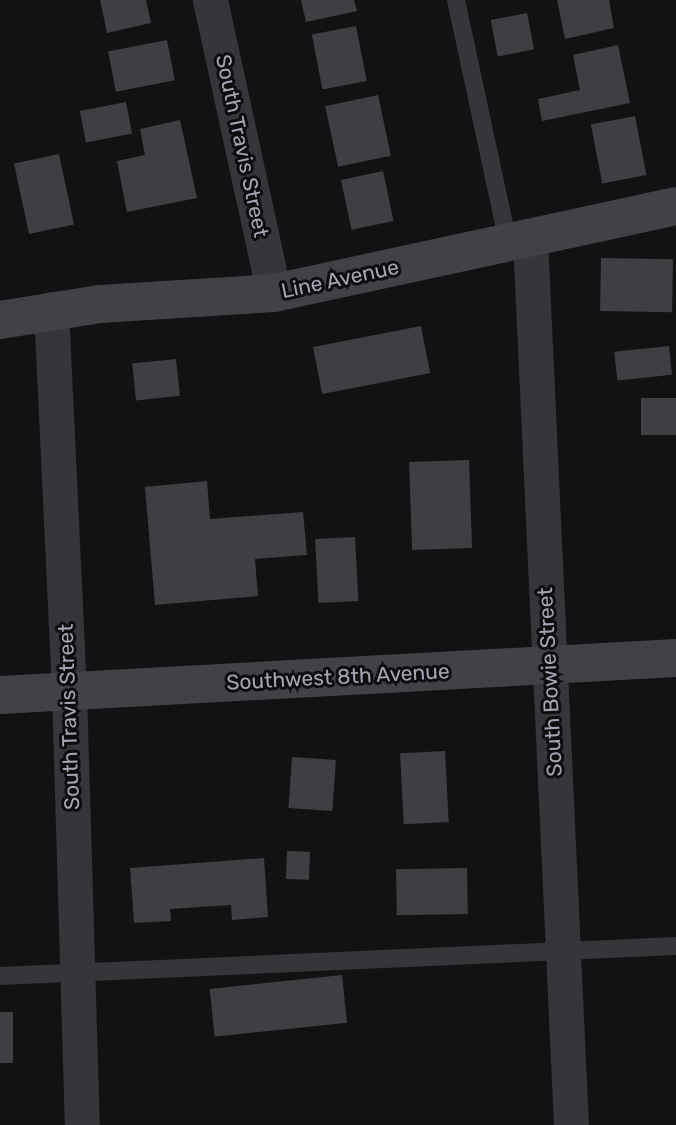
<!DOCTYPE html>
<html>
<head>
<meta charset="utf-8">
<style>
  body { margin:0 }
  #map { position:relative; width:676px; height:1125px; overflow:hidden; background:#121213; font-family:Rubik,sans-serif }
  div>[style] { position:absolute }
  .building>* { inset:0; background:#3e3f43; transform-origin:0 0 }
  .lane>* { height:18px; margin:-9px; padding:0 9px; transform-origin:9px; border-radius:9px; background:#35353a }
  .street>* { height:35px; margin:-17.5px; padding:0 17.5px; transform-origin:17.5px; border-radius:17.5px; background:#35353a }
  .secondary>* { height:38px; margin:-19px; padding:0 19px; transform-origin:19px; border-radius:19px; background:#414148 }
  span { translate:-50% -50%; white-space:nowrap; text-align:center; line-height:1.15; -webkit-text-stroke:6px #0d0d0e; paint-order:stroke }
  .street-label { font-size:21px; color:#a4a5b3 }
</style>
</head>
<body>
<div id="map">
  <div class="building">
    <i style="clip-path:polygon(100px 0,146px 0,151px 23px,107px 33px)"></i>
    <i style="clip-path:polygon(301px 0,354px 0,357px 11px,306px 22px)"></i>
    <i style="clip-path:polygon(557px 0,609px 0,614px 28px,565px 39px)"></i>
    <i style="left:527px;top:13px;width:37px;height:37px;rotate:79deg"></i>
    <i style="left:356px;top:26px;width:56px;height:45px;rotate:79deg"></i>
    <i style="left:167px;top:40px;width:41px;height:60px;rotate:79deg"></i>
    <i style="clip-path:polygon(618px 45px,630px 103px,542px 121px,538px 99px,580px 90px,573px 55px)"></i>
    <i style="left:378px;top:95px;width:62px;height:54px;rotate:78deg"></i>
    <i style="left:126px;top:102px;width:32px;height:47px;rotate:79deg"></i>
    <i style="left:635px;top:116px;width:60px;height:45px;rotate:79deg"></i>
    <i style="clip-path:polygon(180px 120px,197px 198px,127px 212px,117px 161px,145px 155px,140px 129px)"></i>
    <i style="left:59px;top:154px;width:72px;height:46px;rotate:78deg"></i>
    <i style="left:383px;top:171px;width:51px;height:43px;rotate:78deg"></i>
    <i style="left:601px;top:258px;width:72px;height:53px;rotate:1deg"></i>
    <i style="left:421px;top:326px;width:48px;height:110px;rotate:79deg"></i>
    <i style="left:669px;top:346px;width:29px;height:55px;rotate:84deg"></i>
    <i style="left:176px;top:359px;width:37px;height:44px;rotate:84deg"></i>
    <i style="left:676px;top:398px;width:37px;height:35px;rotate:90deg"></i>
    <i style="left:469px;top:460px;width:88px;height:60px;rotate:88deg"></i>
    <i style="clip-path:polygon(207px 481px,210px 519px,303px 512px,307px 555px,255px 559px,258px 596px,155px 605px,145px 487px)"></i>
    <i style="left:355px;top:537px;width:64px;height:40px;rotate:87deg"></i>
    <i style="left:445px;top:751px;width:71px;height:45px;rotate:87deg"></i>
    <i style="left:292px;top:757px;width:44px;height:51px;rotate:4deg"></i>
    <i style="left:287px;top:851px;width:23px;height:28px;rotate:2deg"></i>
    <i style="clip-path:polygon(264px 858px,268px 917px,232px 920px,231px 905px,170px 909px,171px 921px,134px 923px,130px 868px)"></i>
    <i style="left:467px;top:868px;width:46px;height:71px;rotate:89deg"></i>
    <i style="left:342px;top:975px;width:48px;height:133px;rotate:84deg"></i>
    <i style="left:0;top:1012px;width:13px;height:51px"></i>
  </div>
  <div class="lane">
    <i style="left:456px;top:0;width:249px;rotate:77.9deg"></i>
    <i style="left:0;top:976px;width:677px;rotate:-2.54deg"></i>
  </div>
  <div class="street">
    <i style="left:210px;top:0;width:300px;rotate:77.7deg"></i>
    <i style="left:530px;top:239px;width:887px;rotate:87.35deg"></i>
    <i style="left:51px;top:309px;width:383px;rotate:87.3deg"></i>
    <i style="left:69px;top:692px;width:433px;rotate:88.3deg"></i>
  </div>
  <div class="secondary">
    <i style="left:0;top:320px;width:101px;rotate:-9.1deg"></i>
    <i style="left:100px;top:304px;width:174px;rotate:-3.6deg"></i>
    <i style="left:274px;top:293px;width:411px;rotate:-12.2deg"></i>
    <i style="left:0;top:695px;width:677px;rotate:-3.13deg"></i>
  </div>
  <div class="street-label">
    <span style="left:242px;top:146px;rotate:78deg">South Travis Street</span>
    <span style="left:340px;top:279px;rotate:-12deg">Line Avenue</span>
    <span style="left:338px;top:677px;rotate:-3deg">Southwest 8th Avenue</span>
    <span style="left:550px;top:682px;rotate:-93deg">South Bowie Street</span>
    <span style="left:69px;top:717px;rotate:-92deg">South Travis Street</span>
  </div>
</div>
</body>
</html>
